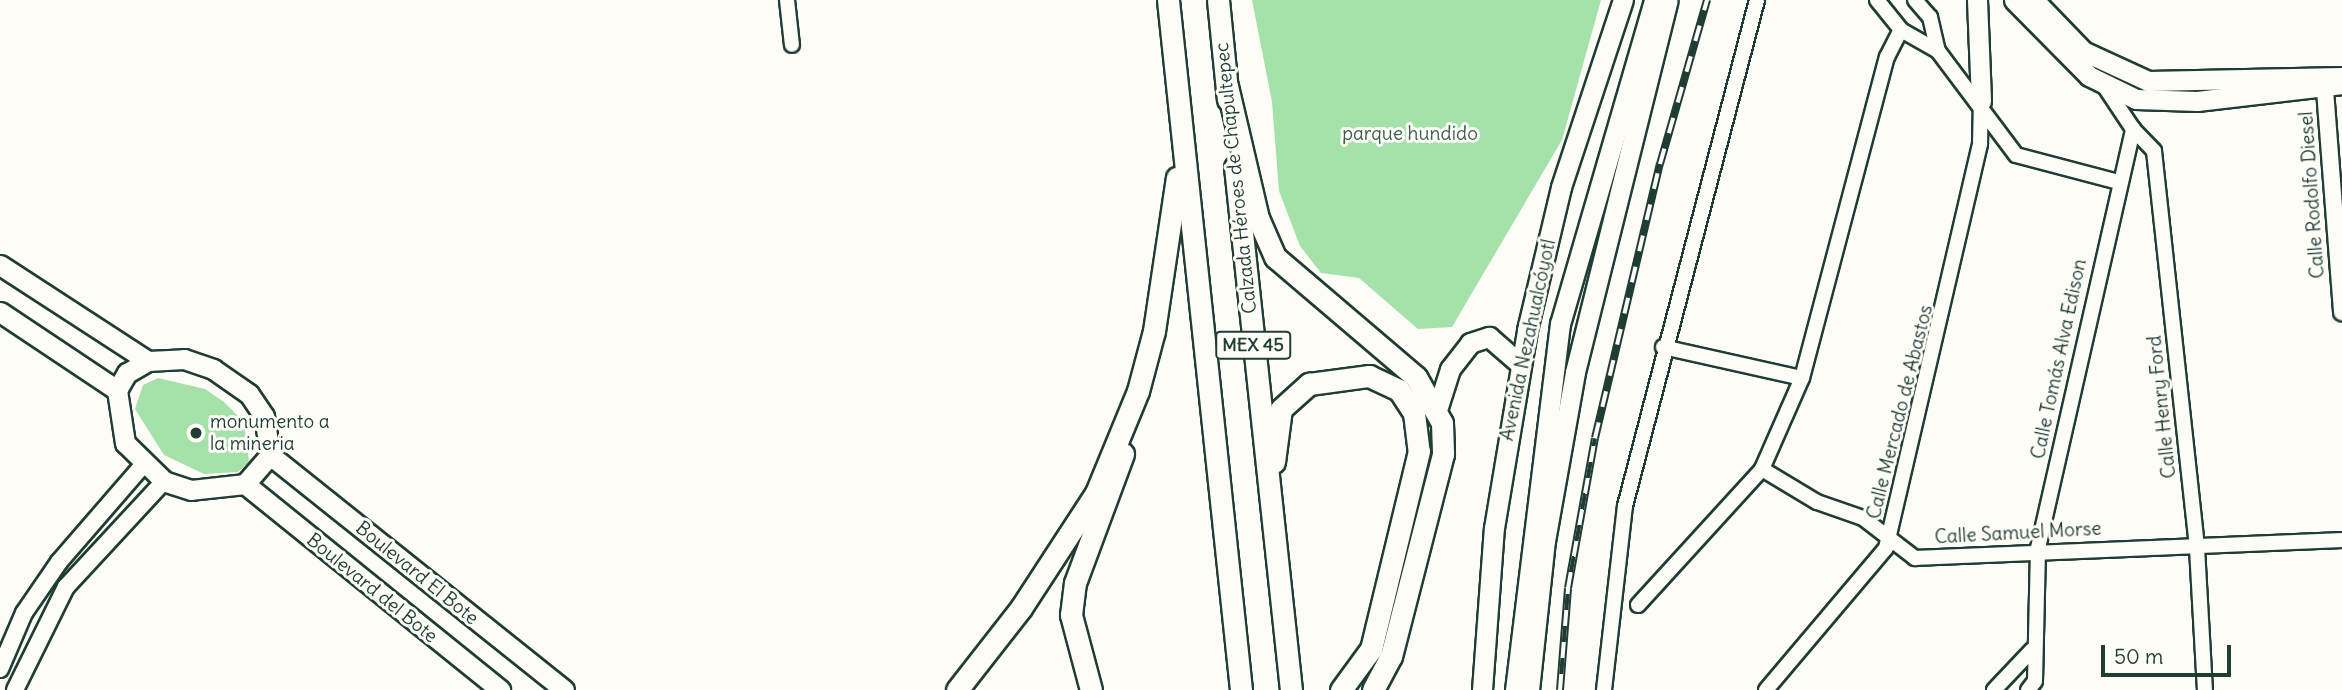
<!DOCTYPE html>
<html>
<head>
<meta charset="utf-8">
<style>
  body { margin:0 }
  #map { position:relative; width:2342px; height:690px; overflow:hidden; background:#fdfcf7; font-family:Delius,sans-serif }
  div>[style] { position:absolute }
  .green>* { inset:0; background:#a4e2aa }
  .roads { filter:drop-shadow(2px 0 #1f3d34) drop-shadow(-2px 0 #1f3d34) drop-shadow(0 2px #1f3d34) drop-shadow(0 -2px #1f3d34) }
  .minor>* { height:14px; margin:-7px; padding:0 7px; transform-origin:7px; border-radius:7px; background:#fdfcf7 }
  .tertiary>* { height:16px; margin:-8px; padding:0 8px; transform-origin:8px; border-radius:8px; background:#fdfcf7 }
  .secondary>* { height:19px; margin:-9.5px; padding:0 9.5px; transform-origin:9.5px; border-radius:9.5px; background:#fdfcf7 }
  .primary>* { height:21px; margin:-10.5px; padding:0 10.5px; transform-origin:10.5px; border-radius:10.5px; background:#fdfcf7 }
  .rail>* { height:8px; margin-top:-4px; transform-origin:0; background:repeating-linear-gradient(90deg,#fdfcf7 0 16px,#1f3d34 0 32px); box-sizing:border-box; border-block:2px solid #1f3d34 }
  .dots>* { width:19px; height:19px; translate:-50% -50%; box-sizing:border-box; border:4px solid #fdfcf7; border-radius:50% }
  span { translate:-50% -50%; white-space:nowrap; text-align:center; line-height:1.15; -webkit-text-stroke:6px #fdfcf7; paint-order:stroke }
  .shield-label span { padding:2px 5px; background:#fdfcf7; border:2px solid; border-radius:5px; -webkit-text-stroke-width:0 }
  .shield-label { font-size:18px; color:#1f3d34; font-weight:700 }
  .park-label { font-size:19px; color:#3a5e4c }
  .street-label { font-size:19px; color:#1f3d34 }
  .poi-label { font-size:19px; color:#1f3d34 }
  .left { translate:0 -50%; text-align:left }
  .scale { position:absolute; left:2101px; top:645px; width:130px; height:32px; box-sizing:border-box; border:4px solid #1f3d34; border-top:0; padding-left:9px; font-size:21px; line-height:24px; white-space:nowrap; color:#1f3d34; -webkit-text-stroke:5px #fdfcf7; paint-order:stroke }
</style>
</head>
<body>
<div id="map">
  <div class="green">
    <i style="clip-path:polygon(1252px 0,1601px 0,1562px 140px,1452px 327px,1418px 329px,1359px 278px,1321px 273px,1300px 246px,1279px 191px,1272px 102px)"></i>
    <i style="clip-path:polygon(158px 378px,205px 389px,224px 402px,244px 422px,249px 462px,238px 472px,204px 474px,164px 455px,135px 409px,143px 385px)"></i>
  </div>
  <div class="roads">
    <div class="minor">
      <i style="left:787px;top:0;width:45px;rotate:83.7deg"></i>
      <i style="left:1877px;top:0;width:38px;rotate:51deg"></i>
      <i style="left:1901px;top:30px;width:43px;rotate:29.6deg"></i>
      <i style="left:1915px;top:0;width:23px;rotate:49deg"></i>
      <i style="left:1930px;top:17px;width:35px;rotate:77deg"></i>
      <i style="left:1938px;top:51px;width:130px;rotate:53.1deg"></i>
      <i style="left:2016px;top:155px;width:106px;rotate:14.8deg"></i>
      <i style="left:2133px;top:129px;width:30px;rotate:46deg"></i>
      <i style="left:2154px;top:151px;width:399px;rotate:83.8deg"></i>
      <i style="left:2197px;top:548px;width:142px;rotate:86.8deg"></i>
      <i style="left:1663px;top:347px;width:142px;rotate:12.6deg"></i>
      <i style="left:1762px;top:469px;width:64px;rotate:31deg"></i>
      <i style="left:1817px;top:502px;width:49px;rotate:19.2deg"></i>
      <i style="left:1863px;top:518px;width:66px;rotate:37.6deg"></i>
      <i style="left:1915px;top:558px;width:427px;rotate:-2.4deg"></i>
      <i style="left:1638px;top:605px;width:184px;rotate:-47.6deg"></i>
      <i style="left:1762px;top:469px;width:99px;rotate:-66.3deg"></i>
      <i style="left:1802px;top:378px;width:332px;rotate:-75.2deg"></i>
      <i style="left:1887px;top:57px;width:30px;rotate:-63deg"></i>
      <i style="left:1604px;top:690px;width:185px;rotate:-83.5deg"></i>
      <i style="left:1625px;top:506px;width:523px;rotate:-75.38deg"></i>
      <i style="left:1766px;top:690px;width:186px;rotate:-49.8deg"></i>
      <i style="left:1886px;top:548px;width:415px;rotate:-76.9deg"></i>
      <i style="left:1980px;top:144px;width:43px;rotate:-88.7deg"></i>
      <i style="left:1994px;top:690px;width:55px;rotate:-46.5deg"></i>
      <i style="left:2028px;top:690px;width:11px;rotate:-52deg"></i>
      <i style="left:2035px;top:681px;width:133px;rotate:-88.7deg"></i>
      <i style="left:2038px;top:548px;width:430px;rotate:-77.2deg"></i>
      <i style="left:2133px;top:129px;width:50px;rotate:-123.7deg"></i>
    </div>
    <div class="tertiary">
      <i style="left:2324px;top:77px;width:236px;rotate:85.6deg"></i>
      <i style="left:0;top:669px;width:61px;rotate:-66.8deg"></i>
      <i style="left:24px;top:613px;width:62px;rotate:-55.5deg"></i>
      <i style="left:59px;top:562px;width:130px;rotate:-49.1deg"></i>
      <i style="left:15px;top:690px;width:115px;rotate:-63.7deg"></i>
      <i style="left:66px;top:587px;width:144px;rotate:-47.2deg"></i>
    </div>
    <div class="secondary">
      <i style="left:1977px;top:0;width:101px;rotate:87.7deg"></i>
      <i style="left:2014px;top:0;width:107px;rotate:45.4deg"></i>
      <i style="left:2089px;top:76px;width:52px;rotate:26.1deg"></i>
      <i style="left:2136px;top:99px;width:61px;rotate:1.9deg"></i>
      <i style="left:2197px;top:101px;width:146px;rotate:-6.7deg"></i>
      <i style="left:2034px;top:0;width:71px;rotate:46.1deg"></i>
      <i style="left:2083px;top:51px;width:72px;rotate:24.8deg"></i>
      <i style="left:2148px;top:81px;width:194px;rotate:-1.2deg"></i>
      <i style="left:0;top:265px;width:176px;rotate:33deg"></i>
      <i style="left:0;top:312px;width:141px;rotate:33.7deg"></i>
      <i style="left:184px;top:359px;width:31px;rotate:19deg"></i>
      <i style="left:213px;top:369px;width:44px;rotate:34.8deg"></i>
      <i style="left:249px;top:394px;width:27px;rotate:56deg"></i>
      <i style="left:264px;top:416px;width:39px;rotate:81deg"></i>
      <i style="left:270px;top:455px;width:38px;rotate:131deg"></i>
      <i style="left:245px;top:484px;width:54px;rotate:173.7deg"></i>
      <i style="left:191px;top:490px;width:28px;rotate:-162deg"></i>
      <i style="left:164px;top:481px;width:54px;rotate:-135.7deg"></i>
      <i style="left:125px;top:443px;width:54px;rotate:-98.6deg"></i>
      <i style="left:117px;top:390px;width:20px;rotate:-60deg"></i>
      <i style="left:127px;top:373px;width:24px;rotate:-30deg"></i>
      <i style="left:148px;top:361px;width:36px;rotate:-3deg"></i>
      <i style="left:1437px;top:410px;width:43px;rotate:-72.4deg"></i>
      <i style="left:1450px;top:369px;width:33px;rotate:-52deg"></i>
      <i style="left:1470px;top:343px;width:20px;rotate:-18deg"></i>
      <i style="left:1489px;top:337px;width:41px;rotate:41.1deg"></i>
      <i style="left:270px;top:455px;width:376px;rotate:38.6deg"></i>
      <i style="left:245px;top:484px;width:328px;rotate:38.9deg"></i>
      <i style="left:1482px;top:690px;width:162px;rotate:-85.8deg"></i>
      <i style="left:1494px;top:528px;width:201px;rotate:-80.5deg"></i>
      <i style="left:1527px;top:330px;width:147px;rotate:-76.6deg"></i>
      <i style="left:1561px;top:187px;width:197px;rotate:-71.7deg"></i>
      <i style="left:1515px;top:690px;width:369px;rotate:-83deg"></i>
      <i style="left:1560px;top:324px;width:337px;rotate:-73.8deg"></i>
      <i style="left:1529px;top:690px;width:150px;rotate:-83.9deg"></i>
      <i style="left:1545px;top:541px;width:172px;rotate:-79.9deg"></i>
      <i style="left:1575px;top:372px;width:383px;rotate:-76deg"></i>
    </div>
    <div class="primary">
      <i style="left:1168px;top:0;width:694px;rotate:83.96deg"></i>
      <i style="left:1218px;top:0;width:100px;rotate:84.3deg"></i>
      <i style="left:1227px;top:86px;width:136px;rotate:76.8deg"></i>
      <i style="left:1258px;top:218px;width:43px;rotate:66.4deg"></i>
      <i style="left:1275px;top:257px;width:185px;rotate:40.4deg"></i>
      <i style="left:1416px;top:377px;width:53px;rotate:60.5deg"></i>
      <i style="left:1442px;top:423px;width:31px;rotate:88deg"></i>
      <i style="left:1443px;top:454px;width:209px;rotate:104.4deg"></i>
      <i style="left:1391px;top:656px;width:38px;rotate:118deg"></i>
      <i style="left:1235px;top:167px;width:526px;rotate:83.89deg"></i>
      <i style="left:1274px;top:462px;width:53px;rotate:-82.5deg"></i>
      <i style="left:1281px;top:409px;width:38px;rotate:-42deg"></i>
      <i style="left:1309px;top:384px;width:61px;rotate:-7.6deg"></i>
      <i style="left:1369px;top:376px;width:33px;rotate:25deg"></i>
      <i style="left:1399px;top:390px;width:27px;rotate:57deg"></i>
      <i style="left:1414px;top:413px;width:38px;rotate:83deg"></i>
      <i style="left:1419px;top:451px;width:204px;rotate:103.6deg"></i>
      <i style="left:1371px;top:649px;width:51px;rotate:126.2deg"></i>
      <i style="left:957px;top:690px;width:104px;rotate:-52deg"></i>
      <i style="left:1021px;top:608px;width:137px;rotate:-56.9deg"></i>
      <i style="left:1096px;top:493px;width:110px;rotate:-67.6deg"></i>
      <i style="left:1138px;top:391px;width:62px;rotate:-75.1deg"></i>
      <i style="left:1154px;top:331px;width:155px;rotate:-81.5deg"></i>
      <i style="left:1091px;top:690px;width:78px;rotate:-104.9deg"></i>
      <i style="left:1071px;top:615px;width:32px;rotate:-83deg"></i>
      <i style="left:1075px;top:583px;width:138px;rotate:-69.6deg"></i>
    </div>
  </div>
  <div class="rail">
    <i style="left:1560px;top:690px;width:102px;rotate:-85.5deg"></i>
    <i style="left:1568px;top:588px;width:152px;rotate:-79.8deg"></i>
    <i style="left:1595px;top:438px;width:282px;rotate:-76.7deg"></i>
    <i style="left:1660px;top:164px;width:171px;rotate:-74deg"></i>
  </div>
  <div class="dots">
    <i style="left:196px;top:433px;background:#1f3d34"></i>
  </div>
  <div class="shield-label">
    <span style="left:1253px;top:345px">MEX 45</span>
  </div>
  <div class="park-label">
    <span style="left:1410px;top:134px">parque hundido</span>
  </div>
  <div class="street-label">
    <span style="left:1236px;top:178px;rotate:-96deg">Calzada Héroes de Chapultepec</span>
    <span style="left:2312px;top:195px;rotate:-94deg">Calle Rodolfo Diesel</span>
    <span style="left:1528px;top:340px;rotate:-78deg">Avenida Nezahualcóyotl</span>
    <span style="left:2059px;top:359px;rotate:-78deg">Calle Tomás Alva Edison</span>
    <span style="left:2162px;top:407px;rotate:-96deg">Calle Henry Ford</span>
    <span style="left:1900px;top:412px;rotate:-76deg">Calle Mercado de Abastos</span>
    <span style="left:2018px;top:533px;rotate:-3deg">Calle Samuel Morse</span>
    <span style="left:417px;top:573px;rotate:39deg">Boulevard El Bote</span>
    <span style="left:372px;top:588px;rotate:39deg">Boulevard del Bote</span>
  </div>
  <div class="poi-label">
    <span class="left" style="left:210px;top:433px">monumento a<br>la mineria</span>
  </div>
  <div class="scale">50 m</div>
</div>
</body>
</html>
